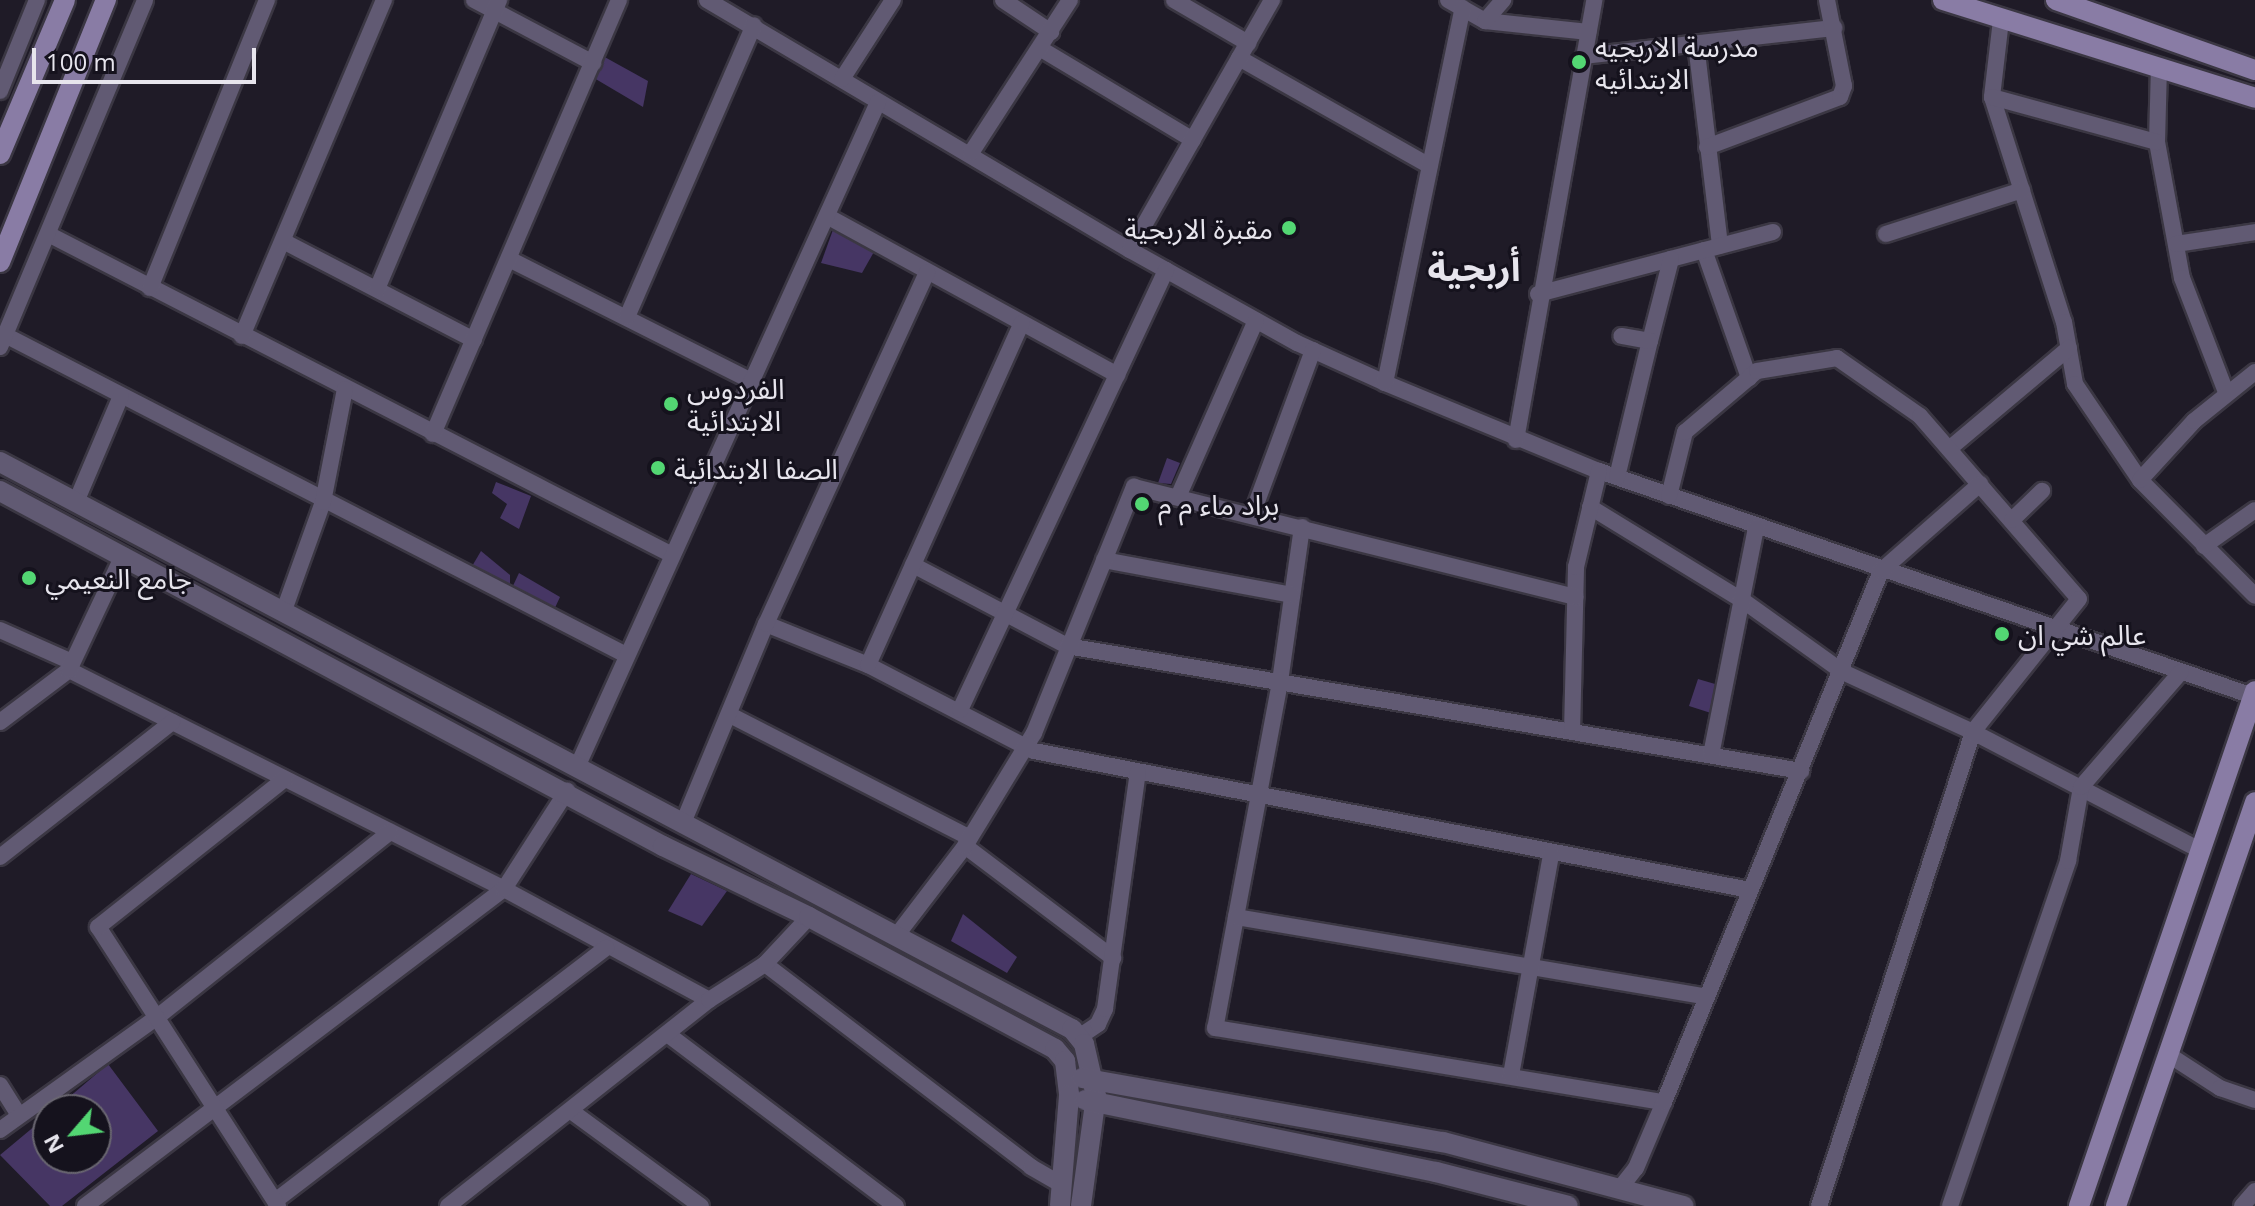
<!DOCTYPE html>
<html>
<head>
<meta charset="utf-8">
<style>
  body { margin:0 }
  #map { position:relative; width:2255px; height:1206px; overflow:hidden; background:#1f1b27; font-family:"Open Sans","Noto Sans Arabic",sans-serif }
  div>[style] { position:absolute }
  .green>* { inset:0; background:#463664 }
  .roads { filter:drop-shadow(2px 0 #3b3743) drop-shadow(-2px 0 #3b3743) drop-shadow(0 2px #3b3743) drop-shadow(0 -2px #3b3743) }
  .minor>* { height:16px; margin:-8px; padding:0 8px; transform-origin:8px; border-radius:8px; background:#615a73 }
  .tertiary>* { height:20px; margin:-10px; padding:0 10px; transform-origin:10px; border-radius:10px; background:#615a73 }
  .secondary>* { height:20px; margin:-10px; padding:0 10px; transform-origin:10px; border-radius:10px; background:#897ca5 }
  .dots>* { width:22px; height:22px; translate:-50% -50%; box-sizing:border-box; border:4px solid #15121d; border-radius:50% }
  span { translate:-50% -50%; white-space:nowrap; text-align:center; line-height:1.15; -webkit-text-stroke:6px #15121d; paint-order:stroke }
  .poi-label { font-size:28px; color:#e7e5ed }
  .left { translate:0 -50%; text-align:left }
  .right { translate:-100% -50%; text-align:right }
  .district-label { font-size:36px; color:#e7e5ed; font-weight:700 }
  .north { position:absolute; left:32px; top:1094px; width:80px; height:80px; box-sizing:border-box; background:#15121d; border:2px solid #696670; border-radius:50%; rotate:242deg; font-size:22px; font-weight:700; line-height:32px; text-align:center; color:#e7e5ed }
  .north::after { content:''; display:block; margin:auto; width:28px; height:36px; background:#53d673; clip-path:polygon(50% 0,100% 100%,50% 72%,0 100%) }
  .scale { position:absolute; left:32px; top:48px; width:224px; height:36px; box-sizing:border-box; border:4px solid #e7e5ed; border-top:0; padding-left:10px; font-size:24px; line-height:28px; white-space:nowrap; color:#e7e5ed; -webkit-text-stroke:6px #15121d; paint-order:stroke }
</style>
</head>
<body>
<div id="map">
  <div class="green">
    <i style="clip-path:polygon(601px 55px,648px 81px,643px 107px,594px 78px)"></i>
    <i style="clip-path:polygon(834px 227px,875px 250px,862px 273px,821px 263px)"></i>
    <i style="clip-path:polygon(1167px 458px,1180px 463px,1171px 484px,1158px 483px)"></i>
    <i style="clip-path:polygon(496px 482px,531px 496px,519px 529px,500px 518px,507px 504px,492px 493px)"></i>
    <i style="clip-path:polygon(481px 551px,510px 575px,510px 584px,471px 568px)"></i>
    <i style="clip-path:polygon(519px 573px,560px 597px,553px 612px,511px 590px)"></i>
    <i style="clip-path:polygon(1698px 679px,1715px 684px,1714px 714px,1689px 706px)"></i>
    <i style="clip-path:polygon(691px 874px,727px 891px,702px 926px,668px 911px)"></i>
    <i style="clip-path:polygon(963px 914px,1017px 957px,1007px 973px,951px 941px)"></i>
    <i style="clip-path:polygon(108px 1064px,158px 1131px,62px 1206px,50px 1206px,0 1155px,48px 1115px,48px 1158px,96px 1158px,96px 1110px,54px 1110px)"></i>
  </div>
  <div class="roads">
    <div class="minor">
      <i style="left:474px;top:0;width:135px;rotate:27.9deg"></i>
      <i style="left:707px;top:0;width:491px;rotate:30.6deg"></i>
      <i style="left:1130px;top:250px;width:191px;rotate:29.1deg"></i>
      <i style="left:1297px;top:343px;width:97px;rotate:24.4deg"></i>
      <i style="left:1385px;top:383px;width:231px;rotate:22.4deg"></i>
      <i style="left:1599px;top:471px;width:692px;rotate:18.99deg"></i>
      <i style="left:1003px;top:0;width:58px;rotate:33.7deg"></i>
      <i style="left:1174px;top:0;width:86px;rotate:30.2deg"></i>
      <i style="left:1448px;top:0;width:43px;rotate:29.6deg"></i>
      <i style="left:1485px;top:21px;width:104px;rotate:6.1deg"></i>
      <i style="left:2001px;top:20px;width:78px;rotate:96.7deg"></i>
      <i style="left:1992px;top:97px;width:236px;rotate:72.3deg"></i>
      <i style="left:2064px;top:322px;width:63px;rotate:79.9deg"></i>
      <i style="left:2075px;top:384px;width:116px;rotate:55.9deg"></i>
      <i style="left:2140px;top:480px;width:163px;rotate:45.2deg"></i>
      <i style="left:1485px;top:21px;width:28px;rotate:-49deg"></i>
      <i style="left:1696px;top:44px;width:203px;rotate:83.2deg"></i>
      <i style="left:1041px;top:49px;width:177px;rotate:30.9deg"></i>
      <i style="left:1584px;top:56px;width:252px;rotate:-6.4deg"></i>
      <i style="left:1239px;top:58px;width:219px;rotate:29.5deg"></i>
      <i style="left:2159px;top:66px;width:76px;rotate:91.5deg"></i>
      <i style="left:2157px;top:142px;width:138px;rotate:79.6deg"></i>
      <i style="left:2182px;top:278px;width:122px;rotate:68.9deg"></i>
      <i style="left:842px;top:79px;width:94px;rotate:-57.2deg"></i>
      <i style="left:0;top:91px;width:98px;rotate:-67.9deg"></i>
      <i style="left:1992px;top:97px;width:171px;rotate:15.3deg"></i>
      <i style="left:1707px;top:147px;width:142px;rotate:-20.6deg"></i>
      <i style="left:1840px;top:97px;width:12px;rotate:-70deg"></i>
      <i style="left:1844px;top:86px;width:88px;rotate:-101.2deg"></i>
      <i style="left:971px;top:153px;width:182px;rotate:-57.1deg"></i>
      <i style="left:827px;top:216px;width:331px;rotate:28.7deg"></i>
      <i style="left:1886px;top:234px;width:143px;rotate:-17.9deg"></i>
      <i style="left:50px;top:235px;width:699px;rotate:27.22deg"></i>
      <i style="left:283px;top:241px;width:215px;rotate:27.4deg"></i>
      <i style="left:2176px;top:244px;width:80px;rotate:-8.6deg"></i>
      <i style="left:1130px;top:250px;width:288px;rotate:-60.4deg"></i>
      <i style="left:1704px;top:250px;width:136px;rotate:70.6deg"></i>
      <i style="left:509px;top:259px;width:270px;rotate:26.7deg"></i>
      <i style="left:150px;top:288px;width:311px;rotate:-67.9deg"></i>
      <i style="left:377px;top:289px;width:314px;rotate:-67.1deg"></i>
      <i style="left:1538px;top:294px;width:243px;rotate:-14.8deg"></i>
      <i style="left:627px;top:317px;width:318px;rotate:-66.5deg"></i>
      <i style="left:5px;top:335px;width:699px;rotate:27.26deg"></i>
      <i style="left:242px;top:336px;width:365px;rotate:-67.1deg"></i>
      <i style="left:1650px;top:341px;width:85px;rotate:-75.6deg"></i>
      <i style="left:0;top:347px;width:376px;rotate:-67.3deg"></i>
      <i style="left:1385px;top:383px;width:383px;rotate:-78.3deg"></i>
      <i style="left:433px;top:434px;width:472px;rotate:-66.8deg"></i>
      <i style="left:1516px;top:440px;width:447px;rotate:-79.9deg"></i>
      <i style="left:1949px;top:449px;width:157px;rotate:-40.1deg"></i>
      <i style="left:1617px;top:477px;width:140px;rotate:-76.4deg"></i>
      <i style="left:1650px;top:341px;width:29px;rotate:-170deg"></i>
      <i style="left:2140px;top:480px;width:80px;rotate:-47.5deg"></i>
      <i style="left:2194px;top:421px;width:78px;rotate:-38.8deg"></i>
      <i style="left:1669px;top:496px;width:66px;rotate:-76deg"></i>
      <i style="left:1685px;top:432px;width:94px;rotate:-40.3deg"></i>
      <i style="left:1757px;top:371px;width:81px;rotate:-9.2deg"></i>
      <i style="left:1837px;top:358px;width:101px;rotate:34.9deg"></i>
      <i style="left:1920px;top:416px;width:242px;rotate:49deg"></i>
      <i style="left:2079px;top:599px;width:170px;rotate:128.6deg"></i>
      <i style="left:1973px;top:732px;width:498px;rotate:108deg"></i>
      <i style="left:1178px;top:497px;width:193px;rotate:-66.2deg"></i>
      <i style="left:76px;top:502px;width:115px;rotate:-67deg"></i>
      <i style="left:1590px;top:507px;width:178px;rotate:31.5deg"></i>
      <i style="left:1742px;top:600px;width:124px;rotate:35.5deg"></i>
      <i style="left:1843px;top:672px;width:143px;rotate:24.8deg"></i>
      <i style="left:1973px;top:732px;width:256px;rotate:27.5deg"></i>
      <i style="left:1252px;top:515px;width:176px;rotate:-69.7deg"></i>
      <i style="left:2012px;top:520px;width:42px;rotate:-44deg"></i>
      <i style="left:1302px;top:527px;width:157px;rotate:98.1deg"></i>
      <i style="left:1280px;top:682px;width:352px;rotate:100.6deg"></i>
      <i style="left:1215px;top:1028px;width:455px;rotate:9.4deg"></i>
      <i style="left:2204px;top:546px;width:62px;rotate:-35.2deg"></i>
      <i style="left:1104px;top:560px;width:191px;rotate:10.5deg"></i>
      <i style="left:913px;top:565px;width:174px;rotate:27.7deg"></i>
      <i style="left:1067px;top:646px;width:745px;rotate:9.66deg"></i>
      <i style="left:283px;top:613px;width:118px;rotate:-70.2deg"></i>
      <i style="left:323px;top:502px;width:115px;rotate:-79deg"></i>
      <i style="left:766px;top:624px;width:110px;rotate:21.9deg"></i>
      <i style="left:868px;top:665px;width:187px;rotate:27.4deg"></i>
      <i style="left:1034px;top:751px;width:729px;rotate:10.99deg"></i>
      <i style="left:0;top:630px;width:79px;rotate:24deg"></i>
      <i style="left:868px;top:665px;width:375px;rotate:-65.8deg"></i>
      <i style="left:69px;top:670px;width:487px;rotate:26.7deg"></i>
      <i style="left:504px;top:889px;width:233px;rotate:28.4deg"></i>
      <i style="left:960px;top:710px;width:486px;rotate:-64.9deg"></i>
      <i style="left:732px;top:716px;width:267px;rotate:27.1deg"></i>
      <i style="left:0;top:722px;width:86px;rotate:-37deg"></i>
      <i style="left:69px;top:670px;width:127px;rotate:-64.8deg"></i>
      <i style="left:1572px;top:732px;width:165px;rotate:-88.6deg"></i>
      <i style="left:1576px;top:567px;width:99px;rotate:-76.5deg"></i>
      <i style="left:1711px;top:755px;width:232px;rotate:-78.8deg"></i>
      <i style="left:578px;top:765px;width:728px;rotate:-65.65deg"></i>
      <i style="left:683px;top:823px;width:216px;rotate:-67.4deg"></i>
      <i style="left:766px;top:624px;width:387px;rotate:-65.4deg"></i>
      <i style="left:965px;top:846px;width:186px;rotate:37.1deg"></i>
      <i style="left:0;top:857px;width:219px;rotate:-38.1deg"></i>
      <i style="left:1236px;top:917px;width:475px;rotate:9.6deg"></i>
      <i style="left:897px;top:935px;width:112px;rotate:-52.6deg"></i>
      <i style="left:965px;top:846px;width:132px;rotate:-58.6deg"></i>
      <i style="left:1034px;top:733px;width:266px;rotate:-67.9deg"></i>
      <i style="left:1134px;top:487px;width:455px;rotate:14deg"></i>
      <i style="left:765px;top:964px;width:335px;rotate:37.3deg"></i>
      <i style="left:1031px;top:1167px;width:36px;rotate:30deg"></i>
      <i style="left:670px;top:1036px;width:283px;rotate:37deg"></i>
      <i style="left:1079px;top:1037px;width:23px;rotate:-34deg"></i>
      <i style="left:1098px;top:1024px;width:17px;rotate:-65deg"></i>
      <i style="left:1105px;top:1009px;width:239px;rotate:-82.1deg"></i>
      <i style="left:2169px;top:1055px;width:61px;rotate:32.9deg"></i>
      <i style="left:2220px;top:1088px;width:37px;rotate:19deg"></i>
      <i style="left:1511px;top:1075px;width:225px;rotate:-79.7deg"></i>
      <i style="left:0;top:1085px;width:34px;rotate:58deg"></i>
      <i style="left:571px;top:1111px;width:161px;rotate:36.2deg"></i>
      <i style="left:0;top:1130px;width:192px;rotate:-35.7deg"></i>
      <i style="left:156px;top:1018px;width:299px;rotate:-38.5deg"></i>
      <i style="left:1621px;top:1187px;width:24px;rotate:-52deg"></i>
      <i style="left:1636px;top:1168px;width:72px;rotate:-67deg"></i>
      <i style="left:1664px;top:1102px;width:574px;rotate:-67.77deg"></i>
      <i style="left:1881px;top:571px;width:132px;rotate:-41.3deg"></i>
      <i style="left:275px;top:1201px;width:417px;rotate:-37.4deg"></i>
      <i style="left:85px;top:1206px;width:525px;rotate:-37.11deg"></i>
      <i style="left:504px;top:889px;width:117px;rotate:-57.3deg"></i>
      <i style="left:278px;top:1206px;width:332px;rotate:-122.8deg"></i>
      <i style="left:98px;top:927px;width:238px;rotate:-38.4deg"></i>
      <i style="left:448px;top:1206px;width:333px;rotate:-38.3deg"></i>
      <i style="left:709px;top:1000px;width:67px;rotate:-32.7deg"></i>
      <i style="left:765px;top:964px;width:64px;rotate:-46.9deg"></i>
      <i style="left:1950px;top:1206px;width:365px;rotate:-71.1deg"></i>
      <i style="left:2068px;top:861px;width:75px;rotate:-80deg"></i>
      <i style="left:2081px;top:787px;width:152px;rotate:-49deg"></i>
      <i style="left:2242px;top:1206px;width:20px;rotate:-49deg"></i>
    </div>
    <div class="tertiary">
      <i style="left:0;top:462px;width:1213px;rotate:27.88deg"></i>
      <i style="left:1072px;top:1029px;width:19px;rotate:51deg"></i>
      <i style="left:1084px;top:1044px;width:53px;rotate:77deg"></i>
      <i style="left:1096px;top:1096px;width:111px;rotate:97.8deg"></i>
      <i style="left:0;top:491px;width:752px;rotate:28.17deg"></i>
      <i style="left:663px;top:846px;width:162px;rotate:25.9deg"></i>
      <i style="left:809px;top:917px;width:279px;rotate:28.2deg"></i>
      <i style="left:1055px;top:1049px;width:16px;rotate:50deg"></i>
      <i style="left:1065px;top:1061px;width:35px;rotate:83deg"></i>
      <i style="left:1069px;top:1096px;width:110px;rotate:94.7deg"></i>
      <i style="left:1082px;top:1078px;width:367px;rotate:10.1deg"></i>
      <i style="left:1443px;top:1142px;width:249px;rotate:14.9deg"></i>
      <i style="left:1085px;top:1100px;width:358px;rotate:11.6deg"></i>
      <i style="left:1436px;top:1172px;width:136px;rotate:14.4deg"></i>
    </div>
    <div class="secondary">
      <i style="left:1943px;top:0;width:327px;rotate:17.4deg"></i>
      <i style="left:2056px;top:0;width:211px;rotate:19.4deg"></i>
      <i style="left:0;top:154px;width:167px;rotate:-67.1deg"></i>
      <i style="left:0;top:262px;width:283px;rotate:-68deg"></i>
      <i style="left:2079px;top:1206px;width:544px;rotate:-71.13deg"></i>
      <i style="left:2116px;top:1206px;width:427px;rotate:-71deg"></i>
    </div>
  </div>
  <div class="dots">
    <i style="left:1579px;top:62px;background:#53d673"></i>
    <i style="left:1289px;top:228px;background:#53d673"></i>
    <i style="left:671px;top:404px;background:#53d673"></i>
    <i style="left:658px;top:468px;background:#53d673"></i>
    <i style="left:1142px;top:504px;background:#53d673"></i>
    <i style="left:29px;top:578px;background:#53d673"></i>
    <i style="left:2002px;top:634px;background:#53d673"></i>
  </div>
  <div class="poi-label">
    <span class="left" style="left:1595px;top:62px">مدرسة الاربجيه<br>الابتدائيه</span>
    <span class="right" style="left:1273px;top:228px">مقبرة الاربجية</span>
    <span class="left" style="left:687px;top:404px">الفردوس<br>الابتدائية</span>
    <span class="left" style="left:674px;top:468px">الصفا الابتدائية</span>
    <span class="left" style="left:1158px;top:504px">براد ماء م م</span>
    <span class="left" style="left:45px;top:578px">جامع النعيمي</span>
    <span class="left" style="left:2018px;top:634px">عالم شي ان</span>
  </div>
  <div class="district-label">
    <span style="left:1474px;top:268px">أربجية</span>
  </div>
  <div class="north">N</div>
  <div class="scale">100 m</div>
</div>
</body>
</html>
